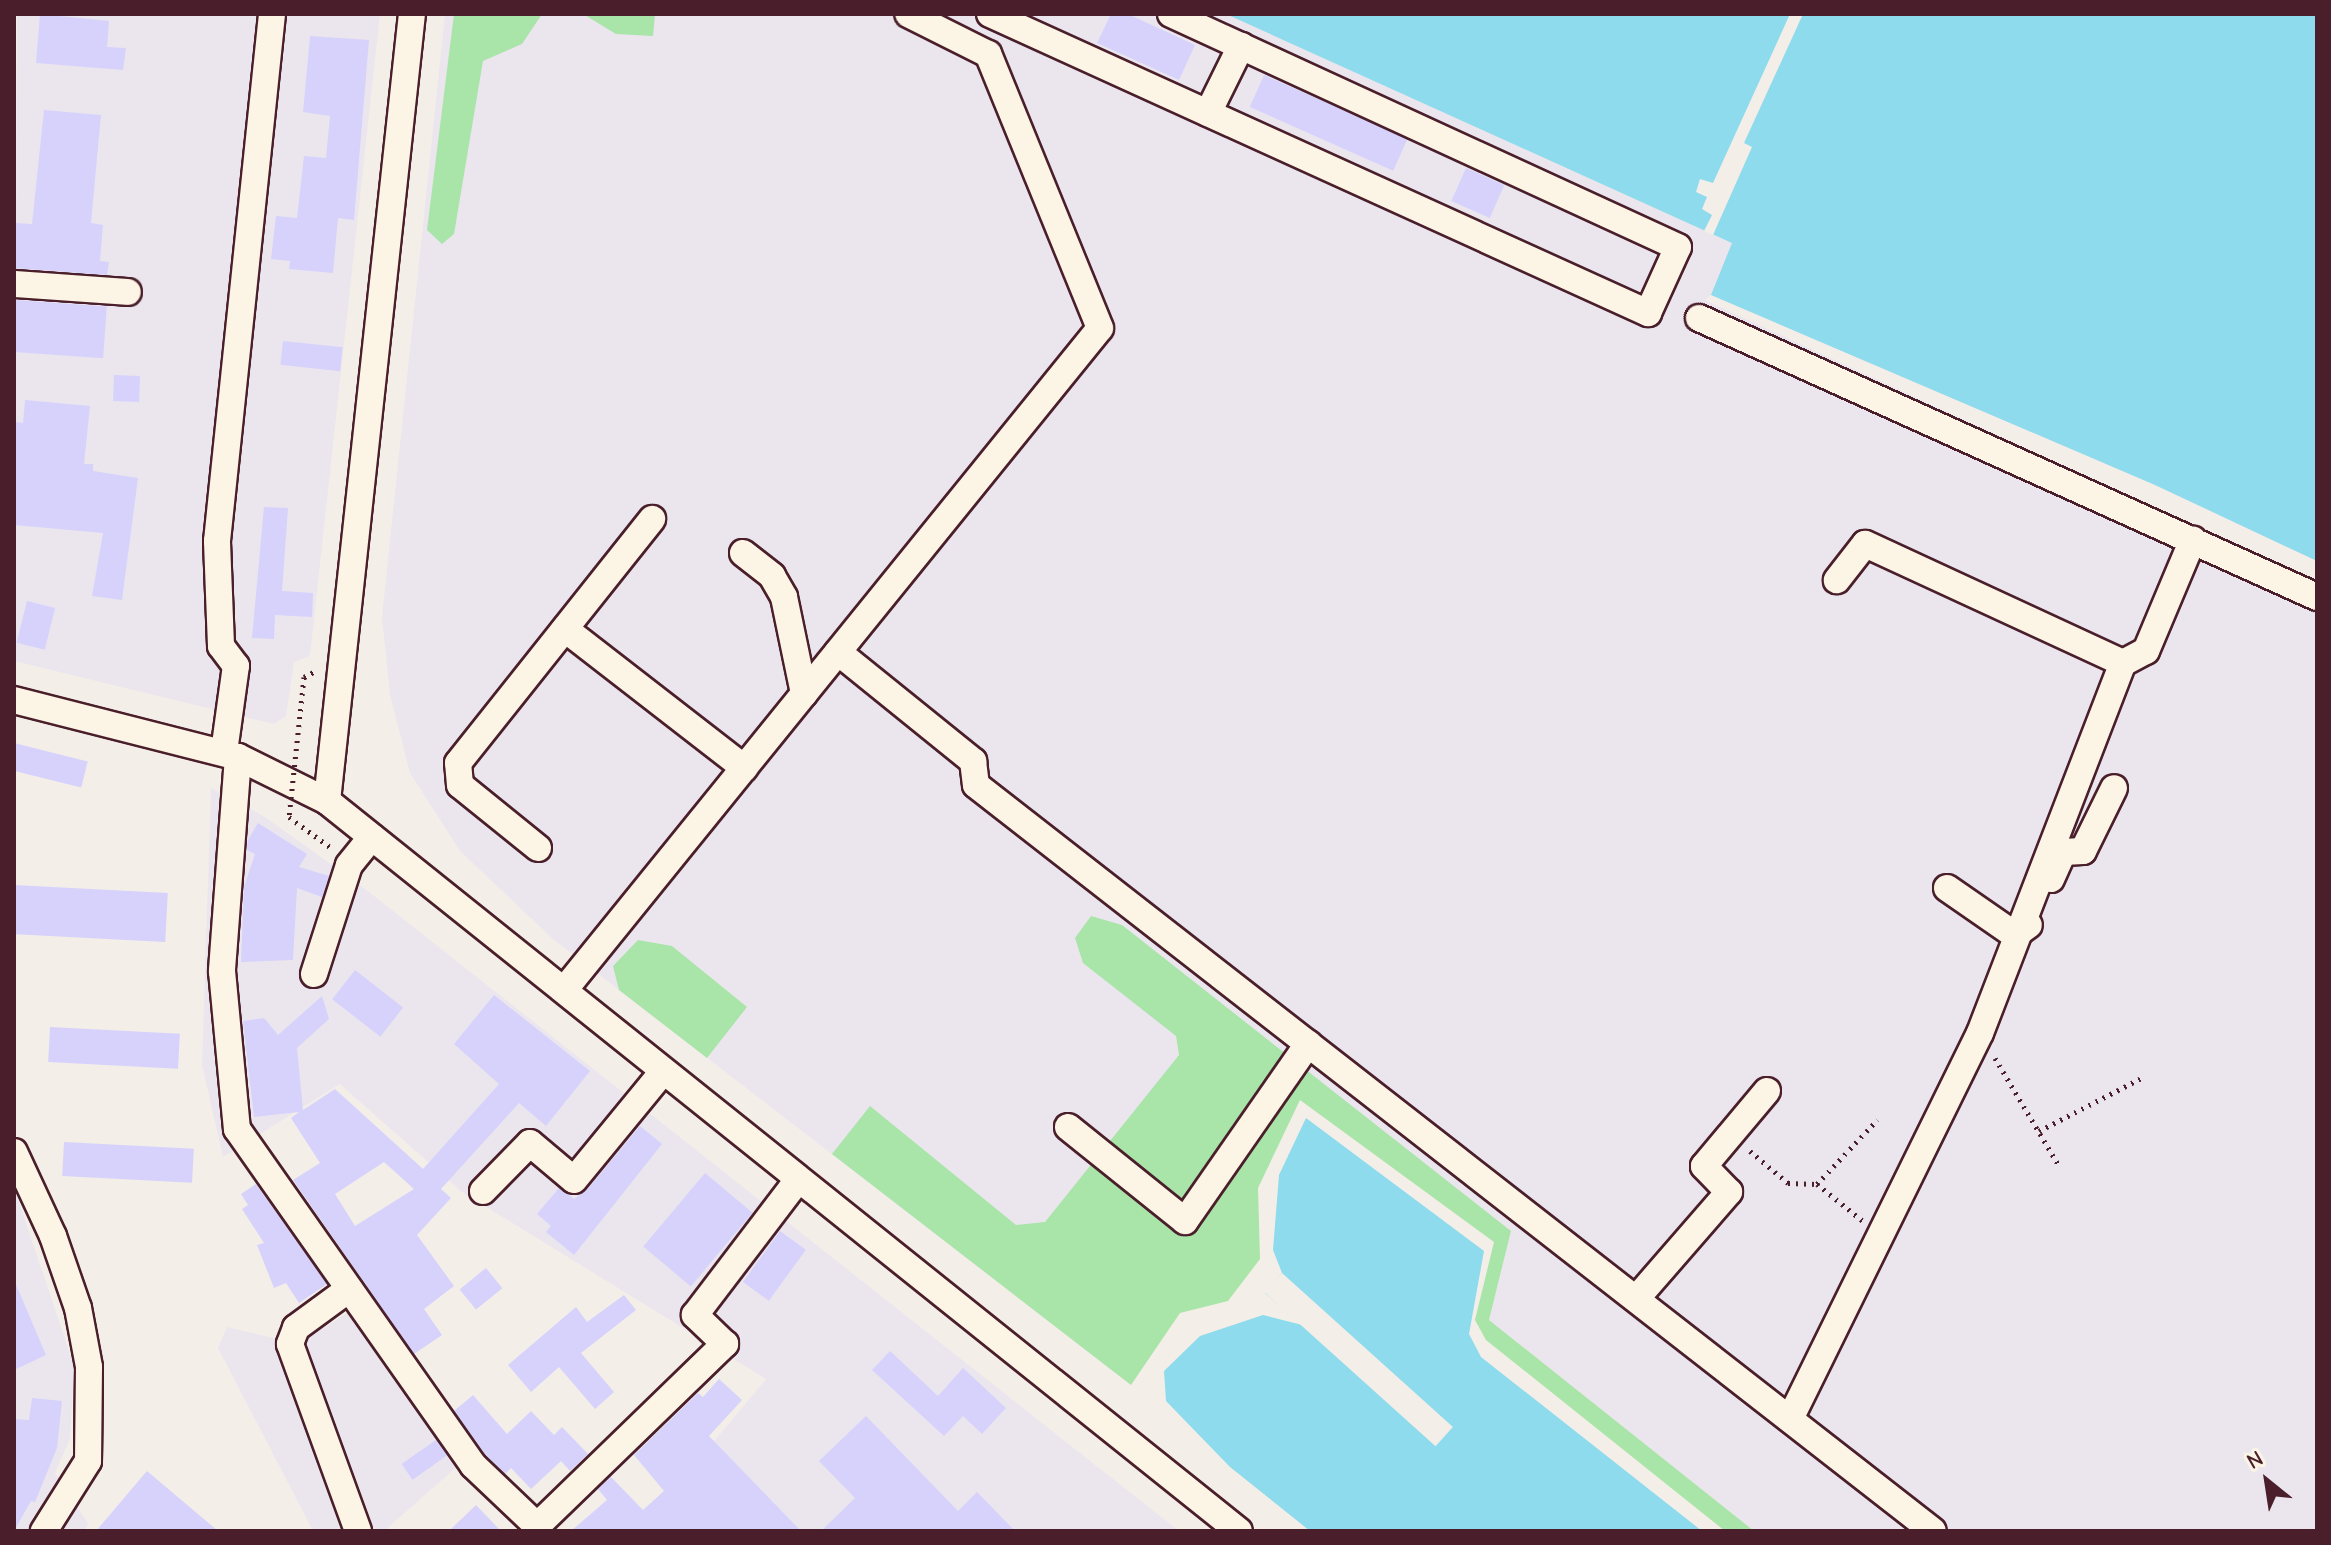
<!DOCTYPE html>
<html>
<head>
<meta charset="utf-8">
<style>
  body { margin:0 }
  #map { position:relative; width:2331px; height:1545px; overflow:hidden; background:#f4eee9; font-family:"Comic Neue",sans-serif }
  div>[style] { position:absolute }
  .built>* { inset:0; background:#ebe6ee }
  .green>* { inset:0; background:#a9e4a9 }
  .water>* { inset:0; background:#8ddbec }
  .pier>* { inset:0; background:#f4eee9; transform-origin:0 0 }
  .building>* { inset:0; background:#d6d2fb; transform-origin:0 0 }
  .path>* { height:5px; margin-top:-2.5px; transform-origin:0; background:repeating-linear-gradient(90deg,#4a1f2b 0 2px,transparent 0 8px) }
  .roads { filter:drop-shadow(2px 0 #4a1f2b) drop-shadow(-2px 0 #4a1f2b) drop-shadow(0 2px #4a1f2b) drop-shadow(0 -2px #4a1f2b) }
  .minor>* { height:26px; margin:-13px; padding:0 13px; transform-origin:13px; border-radius:13px; background:#fcf5e5 }
  .path-bridge>* { height:5px; margin-top:-2.5px; transform-origin:0; background:repeating-linear-gradient(90deg,#4a1f2b 0 2px,transparent 0 8px) }
  span { translate:-50% -50%; white-space:nowrap; text-align:center; line-height:1.15; -webkit-text-stroke:6px #fcf5e5; paint-order:stroke }
  .frame { position:absolute; inset:0; border:16px solid #4a1f2b; pointer-events:none }
  .north { position:absolute; left:2227px; top:1441px; width:80px; height:80px; -webkit-text-stroke:6px #fcf5e5; paint-order:stroke; rotate:330deg; font-size:22px; font-weight:700; line-height:32px; text-align:center; color:#4a1f2b }
  .north::after { content:''; display:block; margin:auto; width:28px; height:36px; background:#4a1f2b; clip-path:polygon(50% 0,100% 100%,50% 72%,0 100%) }
</style>
</head>
<body>
<div id="map">
  <div class="built">
    <i style="clip-path:polygon(17px 14px,380px 14px,310px 656px,294px 662px,286px 716px,274px 724px,14px 661px)"></i>
    <i style="clip-path:polygon(445px 14px,1934px 14px,2317px 561px,2155px 485px,1711px 295px,1705px 300px,2317px 583px,2317px 1531px,1754px 1531px,1489px 1320px,1511px 1231px,1308px 1075px,1131px 1385px,553px 939px,460px 851px,410px 773px,390px 695px,382px 617px)"></i>
    <i style="clip-path:polygon(211px 788px,265px 817px,364px 888px,1179px 1531px,625px 1531px,715px 1440px,766px 1379px,462px 1192px,340px 1084px,223px 1157px,202px 1065px)"></i>
    <i style="clip-path:polygon(14px 1187px,74px 1366px,70px 1439px,55px 1473px,88px 1523px,85px 1531px,14px 1531px)"></i>
    <i style="clip-path:polygon(350px 1311px,460px 1464px,384px 1531px,313px 1531px,218px 1348px,227px 1327px,299px 1344px)"></i>
  </div>
  <div class="green">
    <i style="clip-path:polygon(454px 14px,542px 14px,522px 44px,483px 61px,454px 234px,442px 244px,427px 230px)"></i>
    <i style="clip-path:polygon(583px 14px,655px 14px,653px 36px,616px 34px)"></i>
    <i style="clip-path:polygon(1091px 916px,1122px 925px,1511px 1231px,1489px 1320px,1754px 1531px,1725px 1531px,1486px 1340px,1475px 1320px,1494px 1242px,1300px 1100px,1258px 1188px,1260px 1259px,1228px 1301px,1180px 1313px,1131px 1385px,832px 1154px,870px 1106px,1016px 1225px,1045px 1222px,1179px 1055px,1176px 1036px,1083px 963px,1075px 938px)"></i>
    <i style="clip-path:polygon(638px 940px,672px 946px,747px 1007px,707px 1058px,619px 990px,613px 966px)"></i>
  </div>
  <div class="water">
    <i style="clip-path:polygon(1226px 14px,2317px 14px,2317px 561px,2155px 485px,1711px 295px,1732px 243px)"></i>
    <i style="clip-path:polygon(1306px 1118px,1484px 1251px,1469px 1334px,1481px 1357px,1702px 1531px,1310px 1531px,1230px 1467px,1166px 1401px,1164px 1371px,1200px 1336px,1263px 1315px,1302px 1325px,1265px 1293px,1282px 1273px,1273px 1250px,1279px 1175px)"></i>
  </div>
  <div class="pier">
    <i style="clip-path:polygon(1790px 14px,1803px 14px,1744px 143px,1752px 147px,1713px 235px,1704px 231px,1712px 215px,1702px 209px,1707px 197px,1696px 192px,1700px 179px,1713px 183px)"></i>
    <i style="left:1282px;top:1273px;width:230px;height:26px;rotate:42deg"></i>
  </div>
  <div class="building">
    <i style="clip-path:polygon(40px 14px,109px 21px,107px 47px,126px 48px,123px 70px,36px 63px)"></i>
    <i style="clip-path:polygon(1111px 14px,1128px 14px,1195px 45px,1179px 80px,1097px 43px)"></i>
    <i style="clip-path:polygon(310px 36px,369px 40px,354px 220px,338px 218px,333px 273px,289px 269px,290px 261px,271px 259px,276px 216px,297px 218px,304px 156px,326px 158px,330px 116px,303px 112px)"></i>
    <i style="left:1264px;top:75px;width:157px;height:35px;rotate:24deg"></i>
    <i style="clip-path:polygon(44px 110px,101px 115px,91px 223px,103px 225px,100px 261px,109px 262px,107px 275px,14px 268px,14px 223px,32px 224px)"></i>
    <i style="left:1466px;top:168px;width:42px;height:36px;rotate:24deg"></i>
    <i style="left:14px;top:300px;width:93px;height:52px;rotate:4deg"></i>
    <i style="left:283px;top:341px;width:60px;height:24px;rotate:6deg"></i>
    <i style="left:114px;top:375px;width:26px;height:26px;rotate:2deg"></i>
    <i style="clip-path:polygon(25px 400px,90px 406px,84px 464px,93px 464px,93px 471px,138px 478px,122px 600px,92px 596px,103px 533px,14px 525px,14px 422px,23px 423px)"></i>
    <i style="clip-path:polygon(264px 507px,288px 508px,282px 591px,313px 593px,312px 617px,275px 615px,274px 639px,252px 638px)"></i>
    <i style="left:27px;top:601px;width:29px;height:43px;rotate:14deg"></i>
    <i style="left:14px;top:743px;width:76px;height:27px;rotate:14deg"></i>
    <i style="clip-path:polygon(258px 823px,307px 854px,299px 867px,329px 876px,322px 897px,297px 888px,293px 960px,241px 962px,244px 887px,255px 854px,247px 850px,248px 840px)"></i>
    <i style="left:14px;top:885px;width:154px;height:49px;rotate:3deg"></i>
    <i style="left:355px;top:970px;width:61px;height:37px;rotate:38deg"></i>
    <i style="clip-path:polygon(evenodd,494px 995px,590px 1071px,546px 1126px,519px 1103px,441px 1189px,451px 1198px,417px 1235px,454px 1286px,424px 1309px,442px 1335px,414px 1354px,293px 1180px,320px 1163px,291px 1118px,299px 1112px,254px 1117px,243px 1021px,264px 1018px,278px 1035px,322px 996px,329px 1019px,297px 1048px,303px 1110px,335px 1089px,423px 1169px,499px 1084px,454px 1044px,494px 995px,384px 1162px,414px 1189px,355px 1226px,335px 1194px,384px 1162px)"></i>
    <i style="left:50px;top:1027px;width:130px;height:35px;rotate:3deg"></i>
    <i style="clip-path:polygon(640px 1126px,662px 1144px,574px 1255px,546px 1232px,551px 1226px,537px 1214px,559px 1188px,574px 1199px,586px 1191px)"></i>
    <i style="left:64px;top:1142px;width:130px;height:34px;rotate:3deg"></i>
    <i style="left:705px;top:1173px;width:62px;height:96px;rotate:40deg"></i>
    <i style="clip-path:polygon(256px 1184px,327px 1284px,299px 1303px,286px 1283px,274px 1288px,257px 1245px,264px 1243px,242px 1209px,248px 1205px,241px 1194px)"></i>
    <i style="left:780px;top:1231px;width:32px;height:63px;rotate:36deg"></i>
    <i style="left:486px;top:1268px;width:26px;height:34px;rotate:51deg"></i>
    <i style="clip-path:polygon(14px 1280px,46px 1355px,14px 1370px)"></i>
    <i style="clip-path:polygon(624px 1295px,636px 1310px,581px 1353px,614px 1392px,595px 1409px,559px 1367px,531px 1392px,508px 1365px,576px 1307px,587px 1322px)"></i>
    <i style="clip-path:polygon(890px 1351px,938px 1396px,963px 1368px,1006px 1408px,982px 1434px,963px 1416px,944px 1436px,872px 1370px)"></i>
    <i style="clip-path:polygon(719px 1379px,742px 1400px,709px 1436px,801px 1531px,571px 1531px,607px 1500px,598px 1489px,611px 1477px,643px 1510px,664px 1491px,634px 1455px,698px 1393px,703px 1397px)"></i>
    <i style="clip-path:polygon(473px 1395px,507px 1434px,531px 1411px,554px 1435px,562px 1427px,588px 1454px,570px 1471px,561px 1461px,531px 1489px,511px 1468px,505px 1474px,485px 1454px,454px 1411px)"></i>
    <i style="clip-path:polygon(32px 1398px,62px 1401px,57px 1448px,35px 1502px,31px 1501px,14px 1531px,14px 1419px,29px 1420px)"></i>
    <i style="clip-path:polygon(866px 1416px,958px 1511px,977px 1492px,1015px 1531px,821px 1531px,855px 1498px,819px 1461px)"></i>
    <i style="left:436px;top:1440px;width:19px;height:42px;rotate:55deg"></i>
    <i style="clip-path:polygon(147px 1471px,218px 1531px,96px 1531px)"></i>
    <i style="clip-path:polygon(476px 1505px,501px 1531px,449px 1531px)"></i>
  </div>
  <div class="path">
    <i style="left:304px;top:677px;width:13px;rotate:-27deg"></i>
    <i style="left:1995px;top:1058px;width:123px;rotate:59.3deg"></i>
    <i style="left:2039px;top:1131px;width:117px;rotate:-27.4deg"></i>
    <i style="left:1750px;top:1151px;width:50px;rotate:40.1deg"></i>
    <i style="left:1788px;top:1183px;width:29px;rotate:2deg"></i>
    <i style="left:1817px;top:1184px;width:88px;rotate:-46.8deg"></i>
    <i style="left:1817px;top:1184px;width:59px;rotate:38.8deg"></i>
  </div>
  <div class="roads">
    <div class="minor">
      <i style="left:990px;top:14px;width:723px;rotate:24.44deg"></i>
      <i style="left:1648px;top:313px;width:72px;rotate:-65.6deg"></i>
      <i style="left:1678px;top:247px;width:558px;rotate:-155.32deg"></i>
      <i style="left:1208px;top:113px;width:75px;rotate:-63.8deg"></i>
      <i style="left:14px;top:284px;width:114px;rotate:4deg"></i>
      <i style="left:1699px;top:318px;width:678px;rotate:24.3deg"></i>
      <i style="left:743px;top:553px;width:37px;rotate:38deg"></i>
      <i style="left:772px;top:576px;width:24px;rotate:60deg"></i>
      <i style="left:784px;top:597px;width:99px;rotate:78.3deg"></i>
      <i style="left:565px;top:629px;width:227px;rotate:37.8deg"></i>
      <i style="left:838px;top:652px;width:174px;rotate:38.9deg"></i>
      <i style="left:973px;top:761px;width:24px;rotate:83deg"></i>
      <i style="left:976px;top:785px;width:1213px;rotate:37.94deg"></i>
      <i style="left:2123px;top:663px;width:26px;rotate:-28deg"></i>
      <i style="left:2146px;top:651px;width:121px;rotate:-67.2deg"></i>
      <i style="left:14px;top:700px;width:231px;rotate:14.3deg"></i>
      <i style="left:238px;top:757px;width:99px;rotate:26.3deg"></i>
      <i style="left:327px;top:801px;width:1168px;rotate:38.68deg"></i>
      <i style="left:224px;top:752px;width:87px;rotate:-82.1deg"></i>
      <i style="left:236px;top:666px;width:25px;rotate:-127deg"></i>
      <i style="left:221px;top:646px;width:105px;rotate:-92.2deg"></i>
      <i style="left:217px;top:541px;width:530px;rotate:-84.04deg"></i>
      <i style="left:238px;top:757px;width:215px;rotate:94.3deg"></i>
      <i style="left:222px;top:971px;width:159px;rotate:84.6deg"></i>
      <i style="left:237px;top:1129px;width:411px;rotate:54.9deg"></i>
      <i style="left:473px;top:1465px;width:88px;rotate:43.6deg"></i>
      <i style="left:537px;top:1526px;width:262px;rotate:-44.1deg"></i>
      <i style="left:725px;top:1344px;width:42px;rotate:-136deg"></i>
      <i style="left:695px;top:1315px;width:170px;rotate:-52.7deg"></i>
      <i style="left:327px;top:801px;width:792px;rotate:-83.84deg"></i>
      <i style="left:538px;top:848px;width:100px;rotate:-141.1deg"></i>
      <i style="left:460px;top:785px;width:22px;rotate:-95deg"></i>
      <i style="left:458px;top:763px;width:312px;rotate:-51.5deg"></i>
      <i style="left:2051px;top:879px;width:30px;rotate:-66deg"></i>
      <i style="left:2063px;top:852px;width:20px;rotate:-3deg"></i>
      <i style="left:2083px;top:851px;width:70px;rotate:-63.8deg"></i>
      <i style="left:1947px;top:888px;width:83px;rotate:34.7deg"></i>
      <i style="left:2015px;top:935px;width:17px;rotate:-36deg"></i>
      <i style="left:314px;top:974px;width:114px;rotate:-72.2deg"></i>
      <i style="left:349px;top:865px;width:36px;rotate:-51deg"></i>
      <i style="left:565px;top:989px;width:850px;rotate:-51.01deg"></i>
      <i style="left:1100px;top:328px;width:296px;rotate:-112.2deg"></i>
      <i style="left:988px;top:54px;width:89px;rotate:-153.4deg"></i>
      <i style="left:1068px;top:1127px;width:150px;rotate:38.8deg"></i>
      <i style="left:1185px;top:1221px;width:216px;rotate:-55.2deg"></i>
      <i style="left:14px;top:1152px;width:93px;rotate:65.1deg"></i>
      <i style="left:53px;top:1236px;width:76px;rotate:70.9deg"></i>
      <i style="left:78px;top:1308px;width:60px;rotate:79.4deg"></i>
      <i style="left:89px;top:1367px;width:94px;rotate:90.6deg"></i>
      <i style="left:88px;top:1461px;width:83px;rotate:122.2deg"></i>
      <i style="left:483px;top:1191px;width:67px;rotate:-45.6deg"></i>
      <i style="left:530px;top:1143px;width:57px;rotate:40.1deg"></i>
      <i style="left:574px;top:1180px;width:139px;rotate:-50.6deg"></i>
      <i style="left:349px;top:1289px;width:66px;rotate:143.7deg"></i>
      <i style="left:296px;top:1328px;width:17px;rotate:111deg"></i>
      <i style="left:290px;top:1344px;width:199px;rotate:70deg"></i>
      <i style="left:1636px;top:1299px;width:142px;rotate:-49deg"></i>
      <i style="left:1729px;top:1192px;width:36px;rotate:-134deg"></i>
      <i style="left:1704px;top:1166px;width:98px;rotate:-50deg"></i>
      <i style="left:1790px;top:1419px;width:430px;rotate:-63.8deg"></i>
      <i style="left:1980px;top:1033px;width:397px;rotate:-68.9deg"></i>
      <i style="left:2123px;top:663px;width:284px;rotate:-155.2deg"></i>
      <i style="left:1865px;top:544px;width:46px;rotate:127.9deg"></i>
    </div>
  </div>
  <div class="path-bridge">
    <i style="left:304px;top:677px;width:141px;rotate:96.1deg"></i>
    <i style="left:289px;top:817px;width:51px;rotate:36.2deg"></i>
  </div>
  <div class="frame"></div>
  <div class="north">N</div>
</div>
</body>
</html>
